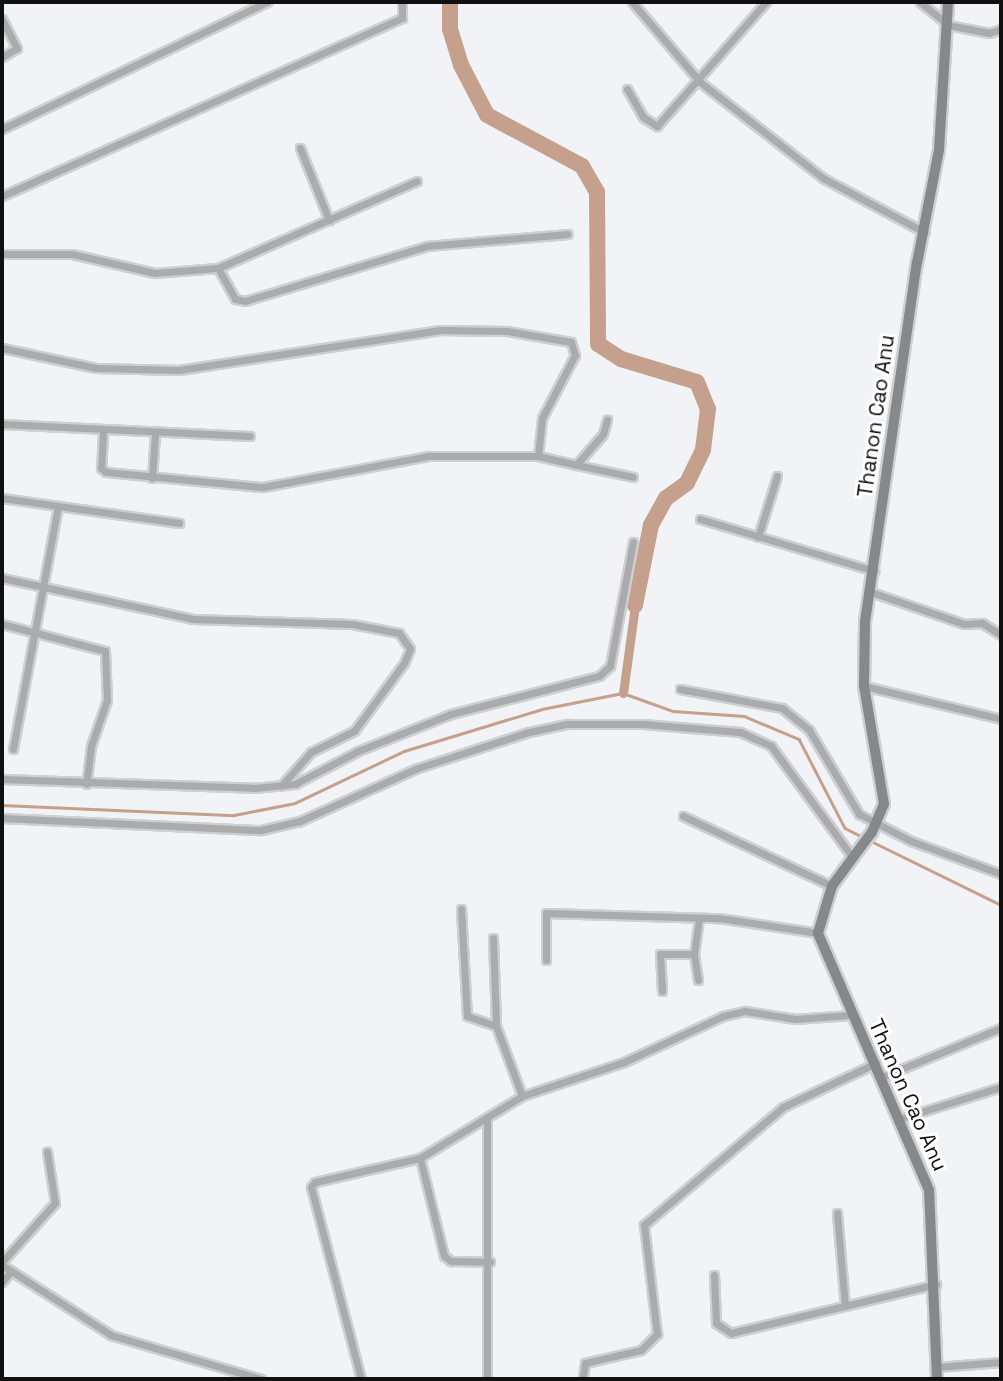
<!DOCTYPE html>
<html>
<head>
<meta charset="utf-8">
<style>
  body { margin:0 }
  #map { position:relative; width:1003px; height:1381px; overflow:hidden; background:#f1f3f6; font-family:"Space Grotesk",sans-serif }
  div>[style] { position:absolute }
  .stream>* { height:2.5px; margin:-1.25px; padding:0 1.25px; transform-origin:1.25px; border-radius:1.25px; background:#c5a08d }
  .canal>* { height:9px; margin:-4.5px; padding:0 4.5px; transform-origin:4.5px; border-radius:4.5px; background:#c5a08d }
  .river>* { height:16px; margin:-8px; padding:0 8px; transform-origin:8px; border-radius:8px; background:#c5a08d }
  .roads { filter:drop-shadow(2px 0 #cdcfd1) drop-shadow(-2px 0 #cdcfd1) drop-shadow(0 2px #cdcfd1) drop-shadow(0 -2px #cdcfd1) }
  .street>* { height:7px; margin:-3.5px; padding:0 3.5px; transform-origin:3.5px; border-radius:3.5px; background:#aaabad }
  .secondary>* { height:10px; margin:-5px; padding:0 5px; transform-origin:5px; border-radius:5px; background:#87888b }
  span { translate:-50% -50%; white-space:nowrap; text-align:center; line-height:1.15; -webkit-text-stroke:6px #fff; paint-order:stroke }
  .street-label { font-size:21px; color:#101011 }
  .frame { position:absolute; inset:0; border:4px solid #101011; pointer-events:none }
</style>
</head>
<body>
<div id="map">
  <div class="stream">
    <i style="left:2px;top:805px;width:232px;rotate:2.5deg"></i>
    <i style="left:234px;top:815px;width:62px;rotate:-11.1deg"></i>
    <i style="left:295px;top:803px;width:121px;rotate:-25.5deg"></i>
    <i style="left:404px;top:751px;width:144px;rotate:-16.9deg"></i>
    <i style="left:542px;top:709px;width:83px;rotate:-11.2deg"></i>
    <i style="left:623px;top:693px;width:53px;rotate:19.8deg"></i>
    <i style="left:673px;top:711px;width:71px;rotate:4deg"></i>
    <i style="left:744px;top:716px;width:60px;rotate:22.7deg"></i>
    <i style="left:799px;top:739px;width:100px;rotate:62.7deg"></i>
    <i style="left:845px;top:828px;width:22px;rotate:27deg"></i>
    <i style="left:871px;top:841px;width:145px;rotate:26.2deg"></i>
  </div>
  <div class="canal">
    <i style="left:623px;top:693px;width:89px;rotate:-82.2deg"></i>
  </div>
  <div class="river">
    <i style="left:450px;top:2px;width:27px;rotate:90deg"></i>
    <i style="left:450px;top:29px;width:38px;rotate:73deg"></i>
    <i style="left:461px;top:65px;width:56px;rotate:62.5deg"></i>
    <i style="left:487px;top:115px;width:108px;rotate:28.2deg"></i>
    <i style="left:582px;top:166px;width:30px;rotate:60deg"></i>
    <i style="left:597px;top:192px;width:152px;rotate:89.6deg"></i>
    <i style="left:598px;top:344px;width:27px;rotate:33deg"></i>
    <i style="left:621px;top:359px;width:79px;rotate:16.8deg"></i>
    <i style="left:697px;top:382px;width:29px;rotate:68deg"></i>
    <i style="left:708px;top:409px;width:41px;rotate:97deg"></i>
    <i style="left:703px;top:450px;width:37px;rotate:116deg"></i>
    <i style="left:687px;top:483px;width:26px;rotate:144deg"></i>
    <i style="left:666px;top:498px;width:31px;rotate:119deg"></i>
    <i style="left:651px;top:525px;width:82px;rotate:101.3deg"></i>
  </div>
  <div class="roads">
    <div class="street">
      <i style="left:632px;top:2px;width:105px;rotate:49.6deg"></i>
      <i style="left:700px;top:82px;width:156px;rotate:38deg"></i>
      <i style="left:823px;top:178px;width:115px;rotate:28.1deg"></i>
      <i style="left:920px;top:2px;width:36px;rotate:39deg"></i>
      <i style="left:948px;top:25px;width:42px;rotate:11deg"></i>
      <i style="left:989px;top:33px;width:13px;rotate:-18deg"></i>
      <i style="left:2px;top:19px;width:33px;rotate:63deg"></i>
      <i style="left:17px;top:48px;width:17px;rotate:149deg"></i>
      <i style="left:627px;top:89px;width:32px;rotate:60deg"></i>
      <i style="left:643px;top:117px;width:17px;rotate:33deg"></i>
      <i style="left:657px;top:126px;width:165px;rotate:-48.7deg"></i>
      <i style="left:2px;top:129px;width:294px;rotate:-25.6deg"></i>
      <i style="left:300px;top:148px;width:78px;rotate:68.1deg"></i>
      <i style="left:2px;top:196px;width:438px;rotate:-24deg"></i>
      <i style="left:402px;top:18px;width:16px;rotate:-90deg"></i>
      <i style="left:2px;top:254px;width:70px"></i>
      <i style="left:72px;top:254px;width:85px;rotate:12.9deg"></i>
      <i style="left:155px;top:273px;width:63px;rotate:-4.5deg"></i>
      <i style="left:218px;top:268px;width:217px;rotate:-23.6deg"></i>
      <i style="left:218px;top:268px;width:35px;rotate:61deg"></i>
      <i style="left:235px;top:299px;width:10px;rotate:11deg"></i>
      <i style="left:245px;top:301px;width:190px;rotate:-16.8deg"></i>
      <i style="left:427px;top:246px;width:141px;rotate:-4.9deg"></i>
      <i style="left:2px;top:348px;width:96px;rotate:12deg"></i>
      <i style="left:96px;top:368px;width:83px;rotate:1.4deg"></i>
      <i style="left:179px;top:370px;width:263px;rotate:-8.7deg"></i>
      <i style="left:439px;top:330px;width:68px;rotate:0.8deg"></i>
      <i style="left:507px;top:331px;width:65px;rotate:9.8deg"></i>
      <i style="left:571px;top:342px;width:14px;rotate:73deg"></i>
      <i style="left:575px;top:355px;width:71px;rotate:117.6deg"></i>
      <i style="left:542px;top:418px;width:38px;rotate:96deg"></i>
      <i style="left:2px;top:424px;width:248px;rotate:2.8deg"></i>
      <i style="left:103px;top:433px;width:35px;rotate:93deg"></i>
      <i style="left:101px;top:468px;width:6px;rotate:39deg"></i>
      <i style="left:106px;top:472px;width:158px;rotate:5.5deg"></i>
      <i style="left:263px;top:487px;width:169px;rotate:-10.6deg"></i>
      <i style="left:429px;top:456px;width:109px"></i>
      <i style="left:538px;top:456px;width:39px;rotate:13deg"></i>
      <i style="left:576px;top:465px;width:41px;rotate:-48.9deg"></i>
      <i style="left:603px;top:434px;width:15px;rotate:-74deg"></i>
      <i style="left:577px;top:465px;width:57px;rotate:12.1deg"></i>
      <i style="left:152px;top:478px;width:44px;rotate:-86.1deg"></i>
      <i style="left:2px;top:498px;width:179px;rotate:8deg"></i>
      <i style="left:700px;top:519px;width:182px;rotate:16.6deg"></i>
      <i style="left:758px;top:537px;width:64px;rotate:-72.7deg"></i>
      <i style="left:2px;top:578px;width:195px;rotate:12.1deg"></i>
      <i style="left:193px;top:619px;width:159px;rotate:1.8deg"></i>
      <i style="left:352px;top:624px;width:48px;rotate:10.8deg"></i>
      <i style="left:399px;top:633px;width:19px;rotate:55deg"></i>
      <i style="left:410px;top:649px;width:15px;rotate:113deg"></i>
      <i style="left:404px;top:663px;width:84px;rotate:126.3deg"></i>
      <i style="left:354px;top:731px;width:48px;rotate:154deg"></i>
      <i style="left:311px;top:752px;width:45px;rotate:131.4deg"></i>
      <i style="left:871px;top:592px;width:98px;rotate:19deg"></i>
      <i style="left:964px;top:624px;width:18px;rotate:-3deg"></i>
      <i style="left:982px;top:623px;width:22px;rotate:32deg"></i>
      <i style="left:2px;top:624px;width:106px;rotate:14.7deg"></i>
      <i style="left:105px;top:651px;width:49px;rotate:87.7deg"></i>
      <i style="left:107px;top:700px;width:49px;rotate:109.2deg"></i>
      <i style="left:91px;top:746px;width:38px;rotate:97deg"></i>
      <i style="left:864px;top:686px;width:141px;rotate:13.5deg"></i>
      <i style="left:680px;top:689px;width:104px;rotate:10.6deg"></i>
      <i style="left:782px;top:708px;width:35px;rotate:39deg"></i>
      <i style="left:809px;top:730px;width:98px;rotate:59.2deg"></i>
      <i style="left:859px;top:814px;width:59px;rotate:27.4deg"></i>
      <i style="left:911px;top:841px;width:96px;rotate:20.1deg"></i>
      <i style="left:13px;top:749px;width:246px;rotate:-79.5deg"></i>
      <i style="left:2px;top:779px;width:252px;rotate:2deg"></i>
      <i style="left:254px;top:788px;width:41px;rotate:-5.6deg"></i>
      <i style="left:295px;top:784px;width:71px;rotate:-27.6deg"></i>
      <i style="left:358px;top:751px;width:100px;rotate:-21.7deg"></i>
      <i style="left:451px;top:714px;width:153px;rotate:-14.4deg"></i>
      <i style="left:599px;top:676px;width:15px;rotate:-42deg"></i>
      <i style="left:610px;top:666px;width:126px;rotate:-79.5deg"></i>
      <i style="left:683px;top:816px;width:165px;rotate:25.2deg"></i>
      <i style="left:2px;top:818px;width:259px;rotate:2.7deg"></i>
      <i style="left:261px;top:830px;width:40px;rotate:-13deg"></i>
      <i style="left:300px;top:821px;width:126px;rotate:-24.3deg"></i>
      <i style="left:415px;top:769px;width:120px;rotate:-18deg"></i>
      <i style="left:529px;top:732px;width:40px;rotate:-12deg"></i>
      <i style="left:568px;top:724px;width:75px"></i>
      <i style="left:643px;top:724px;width:97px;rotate:4.7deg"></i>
      <i style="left:740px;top:732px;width:34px;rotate:24deg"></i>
      <i style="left:771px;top:746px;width:139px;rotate:53.8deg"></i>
      <i style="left:461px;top:909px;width:107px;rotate:86.8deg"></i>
      <i style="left:467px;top:1016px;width:31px;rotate:19deg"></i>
      <i style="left:493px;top:938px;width:88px;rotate:88deg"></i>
      <i style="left:496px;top:1026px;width:75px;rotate:69.6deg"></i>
      <i style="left:546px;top:960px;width:47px;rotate:-90deg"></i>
      <i style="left:546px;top:913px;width:173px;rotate:1.7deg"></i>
      <i style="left:719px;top:918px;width:100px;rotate:8.6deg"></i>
      <i style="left:698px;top:980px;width:26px;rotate:-99deg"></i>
      <i style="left:694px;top:954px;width:36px;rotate:-82deg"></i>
      <i style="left:662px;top:991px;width:37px;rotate:-93deg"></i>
      <i style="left:660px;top:954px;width:34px"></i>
      <i style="left:882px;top:1077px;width:129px;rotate:-22.4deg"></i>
      <i style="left:902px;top:1118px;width:104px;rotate:-17.4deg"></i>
      <i style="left:487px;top:1120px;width:259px;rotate:90deg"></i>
      <i style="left:420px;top:1158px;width:101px;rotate:76.2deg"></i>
      <i style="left:444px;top:1256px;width:9px;rotate:36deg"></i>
      <i style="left:451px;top:1261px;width:39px;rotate:1deg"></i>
      <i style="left:837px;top:1213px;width:93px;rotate:85.1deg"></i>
      <i style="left:2px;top:1262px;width:79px;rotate:-48.1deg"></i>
      <i style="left:55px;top:1203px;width:52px;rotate:-98.9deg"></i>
      <i style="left:2px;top:1265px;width:130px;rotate:32.7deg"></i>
      <i style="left:111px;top:1335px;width:156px;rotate:16.3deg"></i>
      <i style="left:714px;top:1275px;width:48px;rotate:87.6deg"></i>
      <i style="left:716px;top:1323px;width:18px;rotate:34deg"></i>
      <i style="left:731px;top:1333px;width:211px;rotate:-13.4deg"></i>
      <i style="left:2px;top:1282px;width:14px;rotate:-51deg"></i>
      <i style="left:937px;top:1367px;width:64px;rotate:-4.5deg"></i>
      <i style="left:583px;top:1376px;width:13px;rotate:-81deg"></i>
      <i style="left:585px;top:1363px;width:57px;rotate:-13.1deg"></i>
      <i style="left:641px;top:1350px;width:23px;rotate:-45deg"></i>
      <i style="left:657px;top:1334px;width:110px;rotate:-96.8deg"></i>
      <i style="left:644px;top:1225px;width:182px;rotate:-40.3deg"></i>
      <i style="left:783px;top:1107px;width:103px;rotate:-25.3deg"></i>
      <i style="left:361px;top:1379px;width:198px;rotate:-104.6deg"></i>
      <i style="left:311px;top:1187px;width:6px;rotate:-51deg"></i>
      <i style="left:315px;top:1182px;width:108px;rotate:-12.9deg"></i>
      <i style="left:420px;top:1158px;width:119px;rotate:-31.3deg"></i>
      <i style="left:522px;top:1096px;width:108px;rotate:-18.4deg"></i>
      <i style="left:624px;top:1062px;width:109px;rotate:-24.9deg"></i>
      <i style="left:723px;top:1016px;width:23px;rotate:-13deg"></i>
      <i style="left:745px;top:1011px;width:51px;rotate:9.1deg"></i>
      <i style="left:795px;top:1019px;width:55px;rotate:-4.2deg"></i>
    </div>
    <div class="secondary">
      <i style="left:937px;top:1379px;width:189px;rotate:-92.4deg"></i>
      <i style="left:929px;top:1190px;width:280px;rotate:-113.4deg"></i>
      <i style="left:818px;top:933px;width:49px;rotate:-73.4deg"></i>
      <i style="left:832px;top:886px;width:67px;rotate:-53.5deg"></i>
      <i style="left:872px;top:832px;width:30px;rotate:-67deg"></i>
      <i style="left:884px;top:804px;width:120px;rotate:-99.6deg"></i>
      <i style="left:864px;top:686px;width:64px;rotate:-89.1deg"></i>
      <i style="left:865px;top:622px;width:363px;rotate:-81.8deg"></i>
      <i style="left:917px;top:263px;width:115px;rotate:-79deg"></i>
      <i style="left:939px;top:150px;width:148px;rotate:-86.5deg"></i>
    </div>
  </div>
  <div class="street-label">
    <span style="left:876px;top:416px;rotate:-82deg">Thanon Cao Anu</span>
    <span style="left:908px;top:1095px;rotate:66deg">Thanon Cao Anu</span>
  </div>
  <div class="frame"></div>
</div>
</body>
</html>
